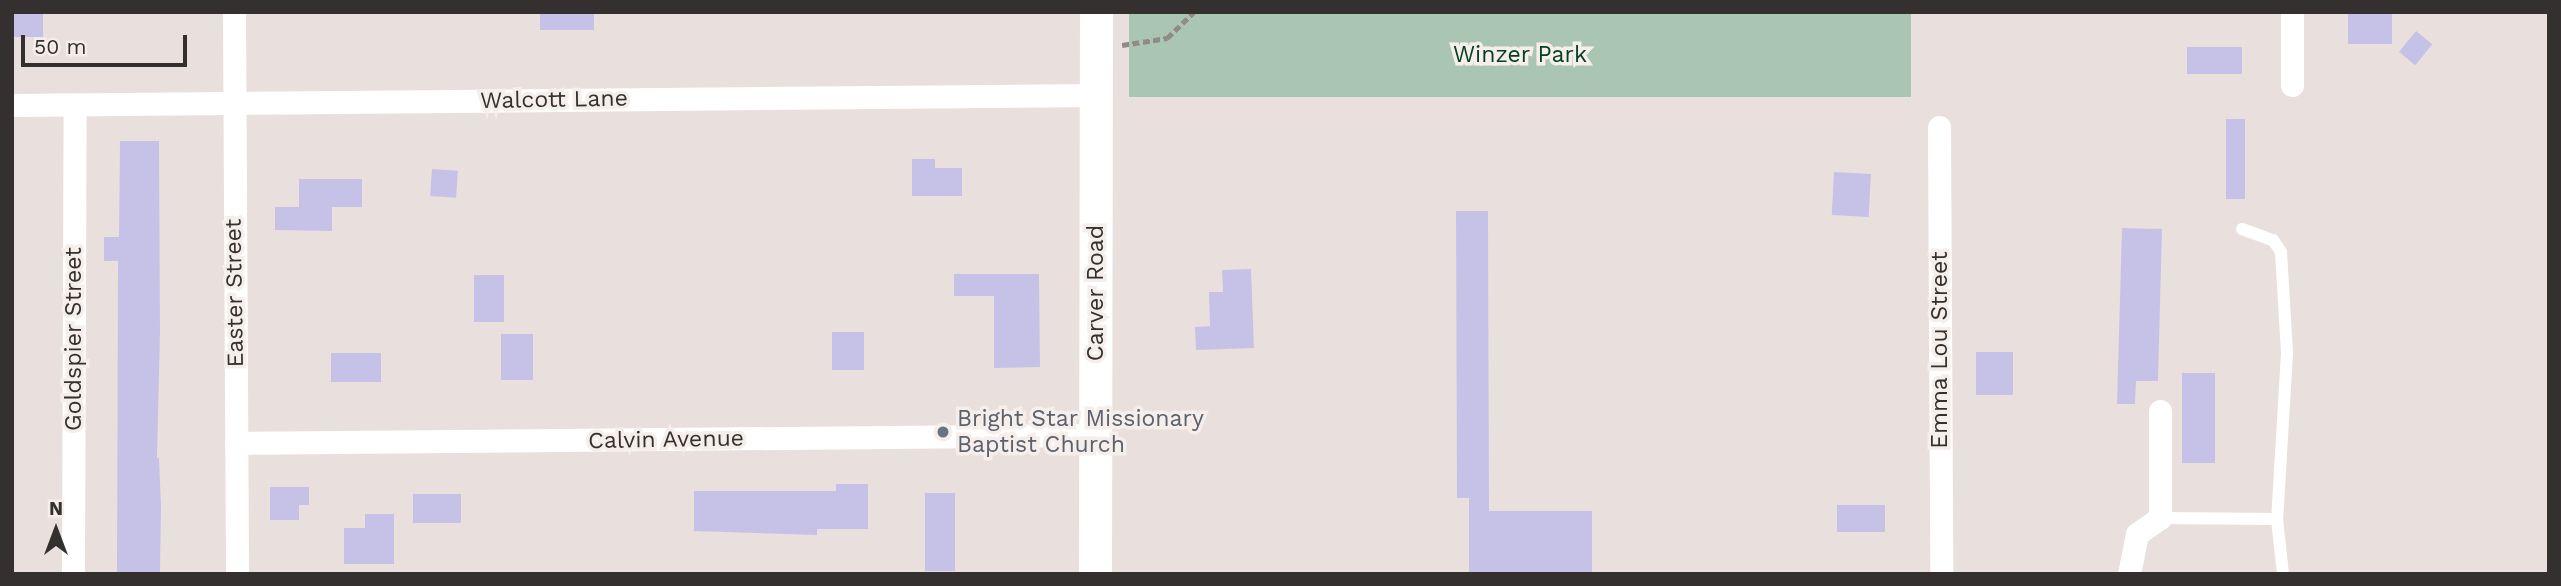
<!DOCTYPE html>
<html>
<head>
<meta charset="utf-8">
<style>
  body { margin:0 }
  #map { position:relative; width:2561px; height:586px; overflow:hidden; background:#e9e0dd; font-family:"Work Sans",sans-serif }
  div>[style] { position:absolute }
  .green>* { inset:0; background:#aac5b1; transform-origin:0 0 }
  .building>* { inset:0; background:#c6c2e7; transform-origin:0 0 }
  .path>* { height:4.5px; margin-top:-2.25px; transform-origin:0; background:repeating-linear-gradient(90deg,#918a88 0 7px,transparent 0 10.5px) }
  .lane>* { height:12px; margin:-6px; padding:0 6px; transform-origin:6px; border-radius:6px; background:#fff }
  .street>* { height:23px; margin:-11.5px; padding:0 11.5px; transform-origin:11.5px; border-radius:11.5px; background:#fff }
  .secondary>* { height:33px; margin:-16.5px; padding:0 16.5px; transform-origin:16.5px; border-radius:16.5px; background:#fff }
  .dots>* { width:19px; height:19px; translate:-50% -50%; box-sizing:border-box; border:4px solid #f6eeea; border-radius:50% }
  span { translate:-50% -50%; white-space:nowrap; text-align:center; line-height:1.15; -webkit-text-stroke:7px #f6eeea; paint-order:stroke }
  .park-label { font-size:23px; color:#044120 }
  .street-label { font-size:23px; color:#34302f }
  .worship-label { font-size:23px; color:#5b616d }
  .left { translate:0 -50%; text-align:left }
  .frame { position:absolute; inset:0; border:14px solid #34302f; pointer-events:none }
  .north { position:absolute; left:21px; top:495px; width:70px; height:70px; -webkit-text-stroke:5px #f6eeea; paint-order:stroke; rotate:0deg; font-size:19px; font-weight:700; line-height:28px; text-align:center; color:#34302f }
  .north::after { content:''; display:block; margin:auto; width:24px; height:32px; background:#34302f; clip-path:polygon(50% 0,100% 100%,50% 72%,0 100%) }
  .scale { position:absolute; left:21px; top:35px; width:166px; height:32px; box-sizing:border-box; border:4px solid #34302f; border-top:0; padding-left:9px; font-size:21px; line-height:24px; white-space:nowrap; color:#34302f; -webkit-text-stroke:5px #f6eeea; paint-order:stroke }
</style>
</head>
<body>
<div id="map">
  <div class="green">
    <i style="left:1129px;top:12px;width:782px;height:85px"></i>
  </div>
  <div class="building">
    <i style="left:12px;top:12px;width:31px;height:25px"></i>
    <i style="left:540px;top:12px;width:54px;height:18px"></i>
    <i style="left:2348px;top:12px;width:44px;height:32px"></i>
    <i style="left:2416px;top:31px;width:21px;height:27px;rotate:39deg"></i>
    <i style="left:2187px;top:47px;width:55px;height:27px"></i>
    <i style="left:2226px;top:119px;width:19px;height:80px"></i>
    <i style="clip-path:polygon(120px 141px,159px 141px,160px 333px,157px 458px,159px 458px,161px 507px,160px 574px,117px 574px,118px 261px,104px 261px,104px 237px,119px 237px)"></i>
    <i style="clip-path:polygon(912px 159px,935px 159px,935px 168px,962px 168px,962px 196px,912px 196px)"></i>
    <i style="left:432px;top:169px;width:26px;height:27px;rotate:4deg"></i>
    <i style="left:1834px;top:172px;width:37px;height:43px;rotate:3deg"></i>
    <i style="clip-path:polygon(299px 179px,362px 179px,362px 207px,332px 207px,332px 231px,275px 230px,275px 207px,299px 207px)"></i>
    <i style="clip-path:polygon(1456px 211px,1488px 211px,1489px 511px,1592px 511px,1592px 574px,1469px 574px,1469px 498px,1457px 498px)"></i>
    <i style="clip-path:polygon(2122px 228px,2162px 229px,2158px 381px,2136px 381px,2135px 404px,2117px 404px)"></i>
    <i style="clip-path:polygon(1251px 269px,1254px 348px,1196px 350px,1195px 327px,1210px 326px,1209px 292px,1223px 292px,1222px 270px)"></i>
    <i style="clip-path:polygon(954px 274px,1039px 274px,1040px 367px,994px 368px,994px 296px,954px 296px)"></i>
    <i style="left:474px;top:275px;width:30px;height:47px"></i>
    <i style="left:832px;top:332px;width:32px;height:38px"></i>
    <i style="left:501px;top:334px;width:32px;height:46px"></i>
    <i style="left:1976px;top:352px;width:37px;height:43px"></i>
    <i style="left:331px;top:353px;width:50px;height:29px"></i>
    <i style="left:2182px;top:373px;width:33px;height:90px"></i>
    <i style="clip-path:polygon(836px 484px,868px 484px,868px 529px,817px 529px,817px 535px,694px 531px,694px 491px,836px 491px)"></i>
    <i style="clip-path:polygon(270px 487px,309px 487px,309px 505px,299px 505px,299px 520px,270px 520px)"></i>
    <i style="left:925px;top:493px;width:30px;height:78px"></i>
    <i style="left:413px;top:494px;width:48px;height:29px"></i>
    <i style="left:1837px;top:505px;width:48px;height:27px"></i>
    <i style="clip-path:polygon(365px 514px,394px 514px,394px 564px,344px 564px,344px 528px,365px 528px)"></i>
  </div>
  <div class="path">
    <i style="left:1122px;top:45px;width:46px;rotate:-8.8deg"></i>
    <i style="left:1167px;top:38px;width:37px;rotate:-44deg"></i>
  </div>
  <div class="lane">
    <i style="left:2242px;top:229px;width:33px;rotate:20deg"></i>
    <i style="left:2273px;top:240px;width:14px;rotate:56deg"></i>
    <i style="left:2281px;top:252px;width:101px;rotate:86.6deg"></i>
    <i style="left:2287px;top:353px;width:166px;rotate:93.4deg"></i>
    <i style="left:2277px;top:519px;width:55px;rotate:83.8deg"></i>
    <i style="left:2160px;top:518px;width:117px;rotate:0.5deg"></i>
  </div>
  <div class="street">
    <i style="left:234px;top:12px;width:562px;rotate:89.69deg"></i>
    <i style="left:2292px;top:12px;width:73px;rotate:90deg"></i>
    <i style="left:12px;top:105px;width:1084px;rotate:-0.53deg"></i>
    <i style="left:1939px;top:127px;width:447px;rotate:89.7deg"></i>
    <i style="left:236px;top:443px;width:861px;rotate:-0.53deg"></i>
    <i style="left:73px;top:574px;width:469px;rotate:-89.8deg"></i>
    <i style="left:2129px;top:574px;width:41px;rotate:-78.7deg"></i>
    <i style="left:2137px;top:534px;width:28px;rotate:-35deg"></i>
    <i style="left:2160px;top:518px;width:107px;rotate:-90deg"></i>
  </div>
  <div class="secondary">
    <i style="left:1095px;top:574px;width:562px;rotate:-89.9deg"></i>
  </div>
  <div class="dots">
    <i style="left:943px;top:432px;background:#6b7280"></i>
  </div>
  <div class="park-label">
    <span style="left:1520px;top:55px">Winzer Park</span>
  </div>
  <div class="street-label">
    <span style="left:554px;top:100px;rotate:-1deg">Walcott Lane</span>
    <span style="left:235px;top:293px;rotate:-91deg">Easter Street</span>
    <span style="left:1096px;top:293px;rotate:-90deg">Carver Road</span>
    <span style="left:74px;top:339px;rotate:-90deg">Goldspier Street</span>
    <span style="left:1940px;top:350px;rotate:-90deg">Emma Lou Street</span>
    <span style="left:666px;top:440px;rotate:-1deg">Calvin Avenue</span>
  </div>
  <div class="worship-label">
    <span class="left" style="left:957px;top:432px">Bright Star Missionary<br>Baptist Church</span>
  </div>
  <div class="frame"></div>
  <div class="north">N</div>
  <div class="scale">50 m</div>
</div>
</body>
</html>
